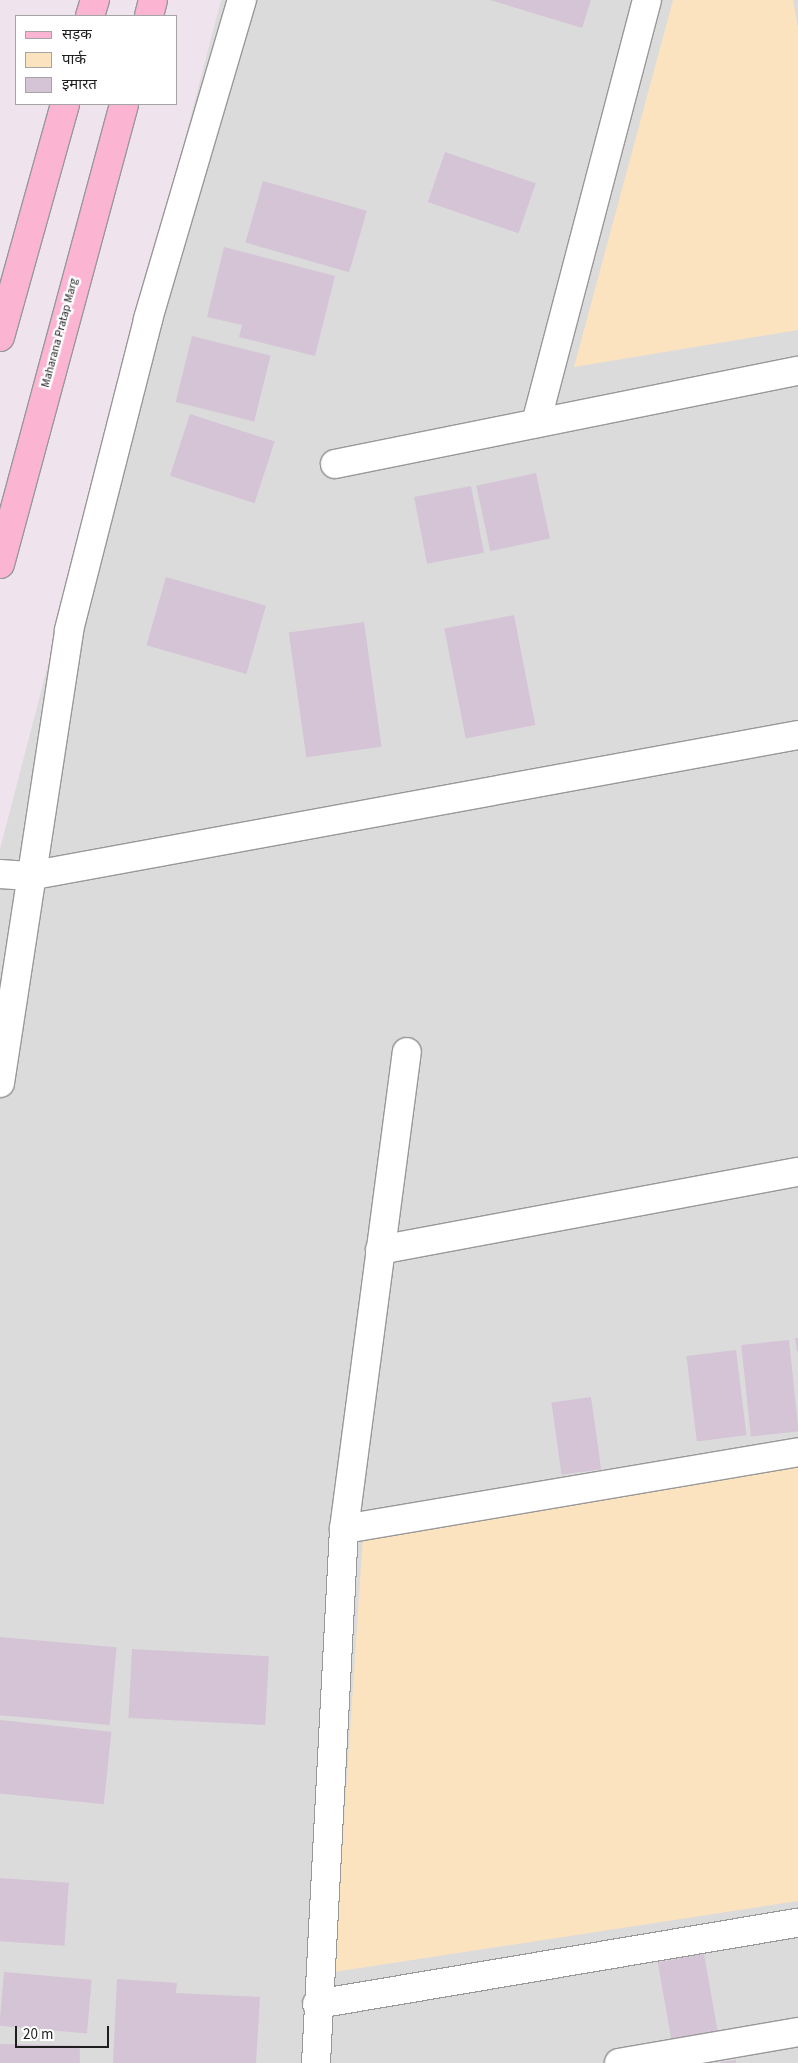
<!DOCTYPE html>
<html>
<head>
<meta charset="utf-8">
<style>
  body { margin:0 }
  #map { position:relative; width:798px; height:2063px; overflow:hidden; background:#efe4ed; font-family:"Source Sans 3","Noto Sans Devanagari",sans-serif }
  div>[style] { position:absolute }
  .residential>* { inset:0; background:#dbdbdc }
  .park>* { inset:0; background:#fbe3bf }
  .building>* { inset:0; background:#d5c4d6; transform-origin:0 0 }
  .roads { filter:drop-shadow(1px 0 #989898) drop-shadow(-1px 0 #989898) drop-shadow(0 1px #989898) drop-shadow(0 -1px #989898) }
  .street>* { height:28px; margin:-14px; padding:0 14px; transform-origin:14px; border-radius:14px; background:#fff }
  .secondary>* { height:28px; margin:-14px; padding:0 14px; transform-origin:14px; border-radius:14px; background:#fbb5d3 }
  span { translate:-50% -50%; white-space:nowrap; text-align:center; line-height:1.15; -webkit-text-stroke:4.5px #fff; paint-order:stroke }
  .street-label { font-size:12px; color:#1e1e1e }
  .legend { position:absolute; left:15px; top:15px; width:162px; height:90px; box-sizing:border-box; background:#fff; border:1px solid #a5a5a5; margin:0; padding:6px 9px; list-style:none; font-size:15px; color:#1e1e1e }
  .legend li { display:flex; align-items:center; gap:10px; height:25px }
  .legend b { width:25px; border:1px solid #a5a5a5 }
  .scale { position:absolute; left:15px; top:2026px; width:94px; height:22px; box-sizing:border-box; border:2px solid #1e1e1e; border-top:0; padding-left:6px; font-size:15px; line-height:18px; white-space:nowrap; color:#1e1e1e; -webkit-text-stroke:4px #fff; paint-order:stroke }
</style>
</head>
<body>
<div id="map">
  <div class="residential">
    <i style="clip-path:polygon(221px 0,798px 0,798px 2063px,0 2063px,0 849px)"></i>
  </div>
  <div class="park">
    <i style="clip-path:polygon(673px 0,793px 0,798px 28px,798px 330px,574px 367px)"></i>
    <i style="clip-path:polygon(798px 1465px,798px 1901px,334px 1972px,363px 1536px)"></i>
  </div>
  <div class="building">
    <i style="clip-path:polygon(490px 0,591px 0,582px 28px)"></i>
    <i style="left:445px;top:152px;width:96px;height:53px;rotate:19deg"></i>
    <i style="left:263px;top:181px;width:108px;height:64px;rotate:16deg"></i>
    <i style="clip-path:polygon(224px 247px,335px 276px,315px 356px,239px 337px,242px 325px,207px 317px)"></i>
    <i style="left:192px;top:336px;width:81px;height:68px;rotate:14deg"></i>
    <i style="left:190px;top:414px;width:89px;height:65px;rotate:18deg"></i>
    <i style="left:536px;top:473px;width:67px;height:61px;rotate:78deg"></i>
    <i style="left:471px;top:486px;width:68px;height:58px;rotate:79deg"></i>
    <i style="left:166px;top:577px;width:104px;height:71px;rotate:16deg"></i>
    <i style="left:514px;top:615px;width:112px;height:71px;rotate:79deg"></i>
    <i style="left:364px;top:622px;width:126px;height:76px;rotate:82deg"></i>
    <i style="clip-path:polygon(795px 1338px,798px 1338px,798px 1351px,797px 1352px)"></i>
    <i style="left:789px;top:1340px;width:92px;height:48px;rotate:84deg"></i>
    <i style="left:736px;top:1350px;width:86px;height:50px;rotate:83deg"></i>
    <i style="left:591px;top:1397px;width:73px;height:40px;rotate:82deg"></i>
    <i style="left:0;top:1637px;width:117px;height:78px;rotate:5deg"></i>
    <i style="left:132px;top:1649px;width:137px;height:69px;rotate:3deg"></i>
    <i style="left:0;top:1720px;width:112px;height:73px;rotate:6deg"></i>
    <i style="left:0;top:1878px;width:69px;height:63px;rotate:4deg"></i>
    <i style="left:704px;top:1954px;width:81px;height:47px;rotate:80deg"></i>
    <i style="left:4px;top:1972px;width:88px;height:54px;rotate:5deg"></i>
    <i style="clip-path:polygon(117px 1979px,177px 1983px,176px 1993px,260px 1997px,256px 2063px,113px 2063px)"></i>
    <i style="left:0;top:2044px;width:80px;height:19px;rotate:1deg"></i>
    <i style="clip-path:polygon(736px 2060px,736px 2063px,720px 2063px,720px 2062px)"></i>
  </div>
  <div class="roads">
    <div class="street">
      <i style="left:536px;top:423px;width:437px;rotate:-75.3deg"></i>
      <i style="left:335px;top:464px;width:472px;rotate:-11.4deg"></i>
      <i style="left:0;top:874px;width:29px;rotate:4deg"></i>
      <i style="left:29px;top:876px;width:782px;rotate:-10.39deg"></i>
      <i style="left:0;top:1083px;width:458px;rotate:-81.3deg"></i>
      <i style="left:69px;top:630px;width:321px;rotate:-75.7deg"></i>
      <i style="left:148px;top:319px;width:333px;rotate:-73.6deg"></i>
      <i style="left:380px;top:1250px;width:425px;rotate:-10.6deg"></i>
      <i style="left:344px;top:1529px;width:460px;rotate:-9.6deg"></i>
      <i style="left:317px;top:2004px;width:488px;rotate:-9.6deg"></i>
      <i style="left:316px;top:2063px;width:535px;rotate:-87deg"></i>
      <i style="left:344px;top:1529px;width:481px;rotate:-82.5deg"></i>
      <i style="left:619px;top:2063px;width:182px;rotate:-9.8deg"></i>
    </div>
    <div class="secondary">
      <i style="left:90px;top:16px;width:17px;rotate:-73deg"></i>
      <i style="left:149px;top:16px;width:16px;rotate:-76deg"></i>
      <i style="left:0;top:337px;width:242px;rotate:-74.4deg"></i>
      <i style="left:0;top:564px;width:476px;rotate:-74.9deg"></i>
    </div>
  </div>
  <div class="street-label">
    <span style="left:60px;top:333px;rotate:-75deg">Maharana Pratap Marg</span>
  </div>
  <ul class="legend">
  <li><b style="height:6px;background:#fbb5d3"></b>सड़क</li>
  <li><b style="height:14px;background:#fbe3bf"></b>पार्क</li>
  <li><b style="height:14px;background:#d5c4d6"></b>इमारत</li>
  </ul>
  <div class="scale">20 m</div>
</div>
</body>
</html>
